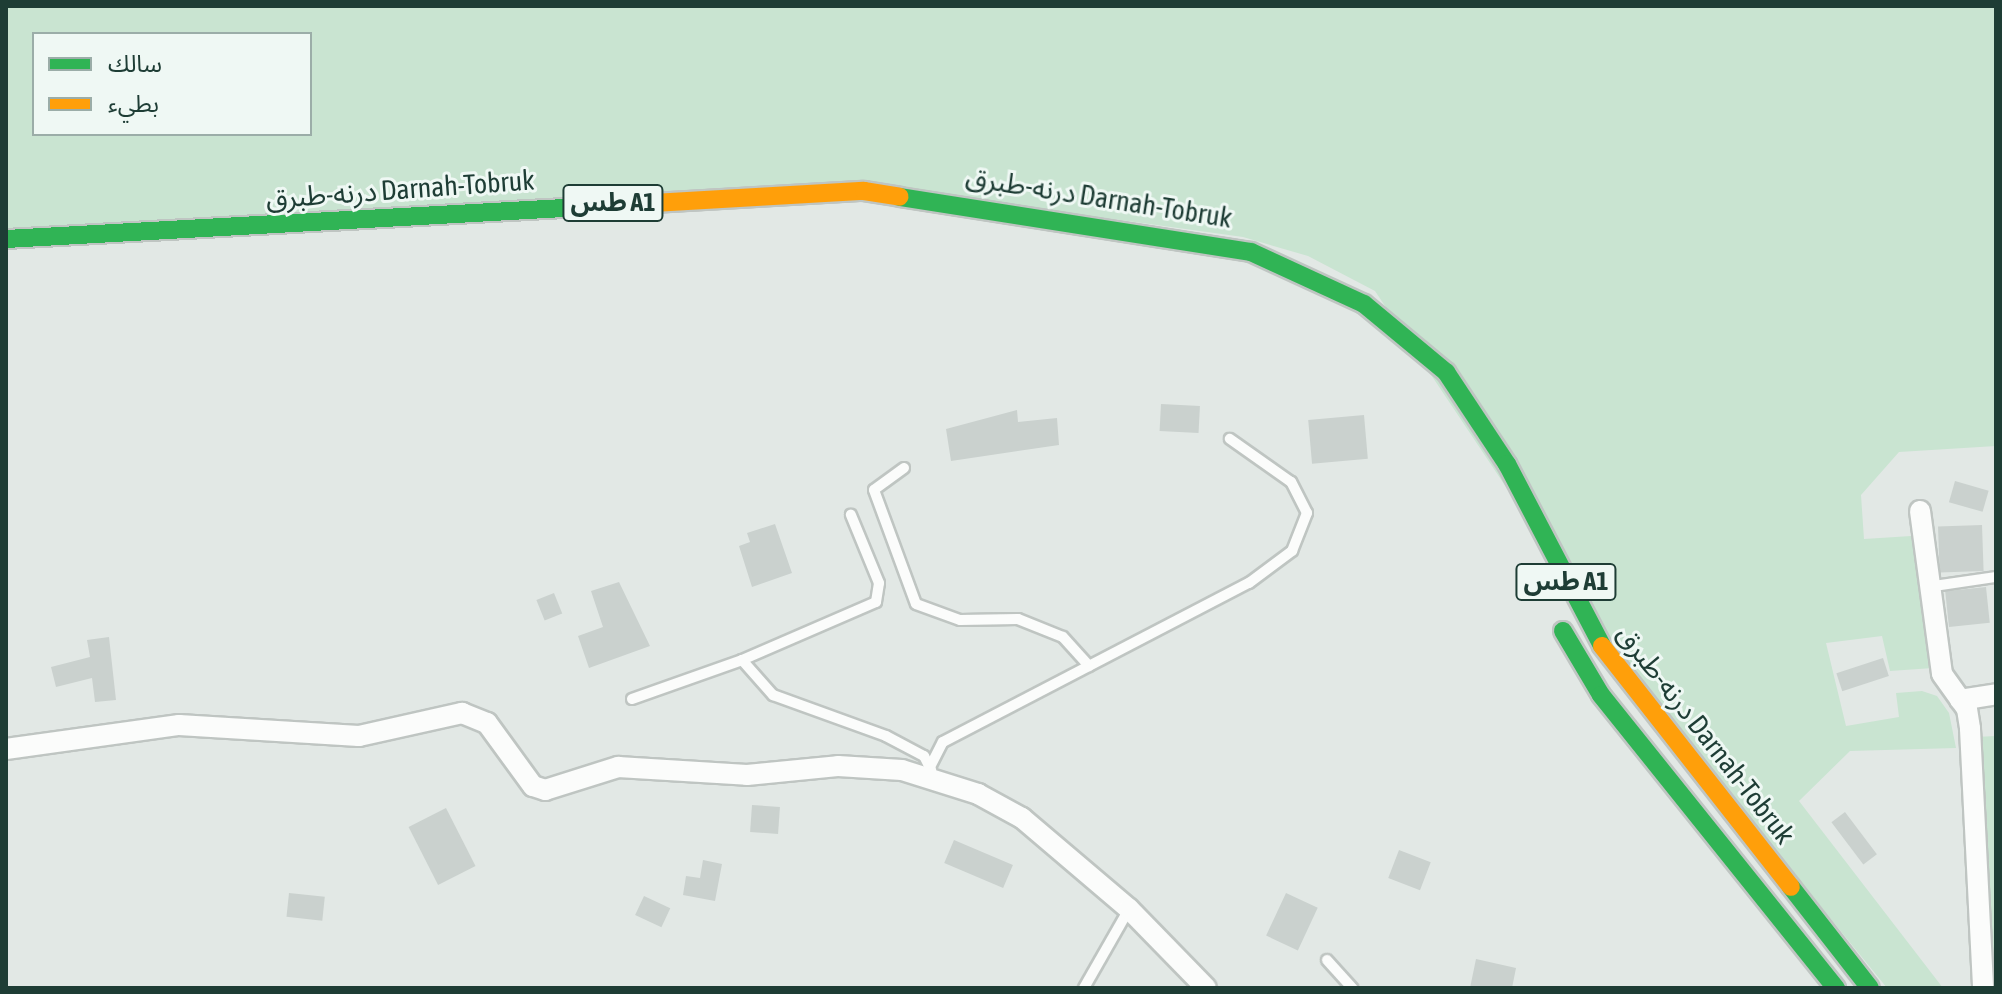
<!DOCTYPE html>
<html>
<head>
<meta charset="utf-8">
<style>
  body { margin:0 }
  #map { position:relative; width:2002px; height:994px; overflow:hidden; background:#e2e8e5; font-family:"Asap Condensed","Noto Sans Arabic",sans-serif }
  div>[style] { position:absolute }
  .green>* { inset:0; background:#c9e4d1 }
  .building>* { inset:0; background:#cad1ce; transform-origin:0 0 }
  .roads { filter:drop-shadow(2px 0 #bfc5c2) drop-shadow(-2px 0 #bfc5c2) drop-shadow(0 2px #bfc5c2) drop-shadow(0 -2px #bfc5c2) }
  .lane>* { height:10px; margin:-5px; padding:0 5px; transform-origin:5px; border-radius:5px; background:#fbfcfb }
  .street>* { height:20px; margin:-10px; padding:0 10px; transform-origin:10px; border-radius:10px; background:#fbfcfb }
  .fast>* { height:18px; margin:-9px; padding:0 9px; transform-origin:9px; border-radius:9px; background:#30b455 }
  .slow>* { height:18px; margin:-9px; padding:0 9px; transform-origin:9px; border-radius:9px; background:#ff9f0a }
  span { translate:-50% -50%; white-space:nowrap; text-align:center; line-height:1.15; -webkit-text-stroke:6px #eff8f4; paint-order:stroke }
  .shield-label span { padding:2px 6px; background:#eff8f4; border:2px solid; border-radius:6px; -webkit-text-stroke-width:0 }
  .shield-label { font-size:26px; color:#1e3d35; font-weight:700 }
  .street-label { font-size:28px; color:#1e3d35 }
  .frame { position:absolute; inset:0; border:8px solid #1e3d35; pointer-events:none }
  .legend { position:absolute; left:32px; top:32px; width:280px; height:104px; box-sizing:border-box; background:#eff8f4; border:2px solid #9bada8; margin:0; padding:10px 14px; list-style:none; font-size:24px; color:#1e3d35 }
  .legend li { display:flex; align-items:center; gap:16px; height:40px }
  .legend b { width:40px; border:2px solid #9bada8 }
</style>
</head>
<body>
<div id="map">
  <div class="green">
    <i style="clip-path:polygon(evenodd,6px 6px,1996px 6px,1996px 446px,1899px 452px,1861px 495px,1864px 539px,1911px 536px,1933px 668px,1890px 671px,1882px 636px,1826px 643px,1846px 726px,1899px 717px,1896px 693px,1922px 691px,1937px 696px,1949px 713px,1956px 748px,1850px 751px,1799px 801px,1943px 988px,1887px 988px,1629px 671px,1375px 291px,1308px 256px,1243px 237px,941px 195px,6px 231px,6px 6px,34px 34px,310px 34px,310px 134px,34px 134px,34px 34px)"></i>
    <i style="clip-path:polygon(1996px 736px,1996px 988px,1990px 988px,1975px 737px)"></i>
  </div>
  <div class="building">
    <i style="left:1161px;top:404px;width:39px;height:27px;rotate:3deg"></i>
    <i style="clip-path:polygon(1017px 410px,1018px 422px,1057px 418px,1059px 445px,951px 461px,946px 429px)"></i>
    <i style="left:1364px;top:415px;width:44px;height:56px;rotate:85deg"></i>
    <i style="left:1955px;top:481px;width:35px;height:22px;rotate:16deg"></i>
    <i style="clip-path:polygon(775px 524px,792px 573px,752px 587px,739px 546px,750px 542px,747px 533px)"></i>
    <i style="left:1982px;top:525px;width:46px;height:44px;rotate:88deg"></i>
    <i style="clip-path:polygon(619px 582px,650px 646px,589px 668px,578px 636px,603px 627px,591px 591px)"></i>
    <i style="left:1986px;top:587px;width:36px;height:41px;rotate:84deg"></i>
    <i style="left:554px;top:593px;width:22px;height:19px;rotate:68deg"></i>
    <i style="clip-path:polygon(109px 637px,116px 700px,95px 702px,92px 678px,56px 687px,51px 667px,90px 657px,87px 640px)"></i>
    <i style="left:1883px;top:658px;width:19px;height:49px;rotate:72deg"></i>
    <i style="left:752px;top:805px;width:28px;height:27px;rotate:4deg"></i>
    <i style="left:446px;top:808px;width:65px;height:42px;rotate:63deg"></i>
    <i style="left:1845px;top:812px;width:53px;height:17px;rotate:53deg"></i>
    <i style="left:954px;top:840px;width:64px;height:25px;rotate:23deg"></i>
    <i style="left:1399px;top:850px;width:34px;height:30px;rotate:21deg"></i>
    <i style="clip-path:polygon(703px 860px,722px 864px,715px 901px,683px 895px,686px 876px,700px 878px)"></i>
    <i style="left:289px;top:893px;width:36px;height:24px;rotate:6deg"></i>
    <i style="left:1286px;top:893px;width:35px;height:47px;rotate:25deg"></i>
    <i style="left:644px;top:896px;width:29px;height:21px;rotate:25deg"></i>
    <i style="clip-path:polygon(1476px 959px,1516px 968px,1512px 988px,1470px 988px)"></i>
  </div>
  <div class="roads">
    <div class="lane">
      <i style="left:904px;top:468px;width:37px;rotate:144deg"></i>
      <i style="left:874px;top:490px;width:121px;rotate:69.8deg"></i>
      <i style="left:916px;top:604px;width:47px;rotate:20deg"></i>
      <i style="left:960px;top:620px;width:58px;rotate:-1deg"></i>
      <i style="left:1018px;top:619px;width:48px;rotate:21.8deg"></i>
      <i style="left:1063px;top:637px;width:39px;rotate:48deg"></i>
      <i style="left:1934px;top:586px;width:63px;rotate:-8.3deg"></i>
      <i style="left:742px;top:660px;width:146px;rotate:-23.4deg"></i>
      <i style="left:876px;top:602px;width:19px;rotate:-81deg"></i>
      <i style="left:879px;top:583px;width:74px;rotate:-112.4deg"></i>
      <i style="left:632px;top:699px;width:117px;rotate:-19.5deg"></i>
      <i style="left:742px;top:660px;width:47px;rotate:48.5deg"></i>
      <i style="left:773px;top:695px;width:120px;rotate:19.9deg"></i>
      <i style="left:886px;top:736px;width:43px;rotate:27.8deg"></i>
      <i style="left:924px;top:756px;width:16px;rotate:63deg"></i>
      <i style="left:930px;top:767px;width:28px;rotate:-63deg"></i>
      <i style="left:943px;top:742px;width:345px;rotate:-27.5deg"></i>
      <i style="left:1249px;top:583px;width:54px;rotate:-36.7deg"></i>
      <i style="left:1292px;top:551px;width:41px;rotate:-68.5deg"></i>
      <i style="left:1307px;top:513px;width:35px;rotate:-117deg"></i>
      <i style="left:1291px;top:482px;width:75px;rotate:-144.8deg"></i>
      <i style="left:1327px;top:960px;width:38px;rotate:48deg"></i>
      <i style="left:1084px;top:988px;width:91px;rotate:-60.3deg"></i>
    </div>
    <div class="street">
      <i style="left:1920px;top:511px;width:164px;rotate:82.3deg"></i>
      <i style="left:1942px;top:674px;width:43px;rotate:54.5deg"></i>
      <i style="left:1967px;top:709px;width:20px;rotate:81deg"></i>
      <i style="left:1970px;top:729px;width:259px;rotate:87.1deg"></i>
      <i style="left:1960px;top:700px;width:36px;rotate:-9deg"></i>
      <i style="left:6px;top:749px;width:175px;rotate:-7.9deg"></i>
      <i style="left:179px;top:725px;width:180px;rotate:3.5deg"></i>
      <i style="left:359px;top:736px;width:106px;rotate:-12.6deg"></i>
      <i style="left:462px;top:713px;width:27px;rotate:22deg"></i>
      <i style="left:487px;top:723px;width:78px;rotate:53.9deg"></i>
      <i style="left:533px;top:786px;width:13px;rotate:18deg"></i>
      <i style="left:545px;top:790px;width:77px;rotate:-17.5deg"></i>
      <i style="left:618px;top:767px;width:129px;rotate:3.5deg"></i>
      <i style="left:747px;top:775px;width:91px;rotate:-5.6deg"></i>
      <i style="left:838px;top:766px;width:64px;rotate:3.6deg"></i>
      <i style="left:902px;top:770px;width:80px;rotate:17.5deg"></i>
      <i style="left:978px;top:794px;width:50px;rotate:28.6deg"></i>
      <i style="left:1022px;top:818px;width:140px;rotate:40.4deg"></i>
      <i style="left:1129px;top:909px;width:110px;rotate:45.7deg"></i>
    </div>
    <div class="fast">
      <i style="left:900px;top:197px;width:355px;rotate:8.9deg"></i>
      <i style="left:1251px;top:252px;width:124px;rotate:24.7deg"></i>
      <i style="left:1364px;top:304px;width:107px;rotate:39.7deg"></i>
      <i style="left:1446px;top:372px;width:110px;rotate:56.5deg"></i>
      <i style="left:1507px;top:464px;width:205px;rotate:62.4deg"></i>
      <i style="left:6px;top:239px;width:648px;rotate:-3.18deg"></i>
      <i style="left:1563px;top:631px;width:74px;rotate:59.3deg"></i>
      <i style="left:1601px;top:695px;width:376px;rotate:51.3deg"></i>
      <i style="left:1791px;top:887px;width:128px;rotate:52deg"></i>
    </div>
    <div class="slow">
      <i style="left:653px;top:203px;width:211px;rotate:-3.3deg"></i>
      <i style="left:864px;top:191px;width:36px;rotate:9deg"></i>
      <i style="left:1602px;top:646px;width:306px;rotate:51.9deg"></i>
    </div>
  </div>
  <div class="shield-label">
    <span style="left:613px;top:203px">طس A1</span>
    <span style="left:1566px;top:582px">طس A1</span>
  </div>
  <div class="street-label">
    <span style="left:400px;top:189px;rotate:-4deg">درنه-طبرق Darnah-Tobruk</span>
    <span style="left:1099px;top:197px;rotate:9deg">درنه-طبرق Darnah-Tobruk</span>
    <span style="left:1706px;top:734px;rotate:52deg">درنه-طبرق Darnah-Tobruk</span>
  </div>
  <div class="frame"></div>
  <ul class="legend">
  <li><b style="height:10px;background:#30b455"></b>سالك</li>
  <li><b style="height:10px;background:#ff9f0a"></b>بطيء</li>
  </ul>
</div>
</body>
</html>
